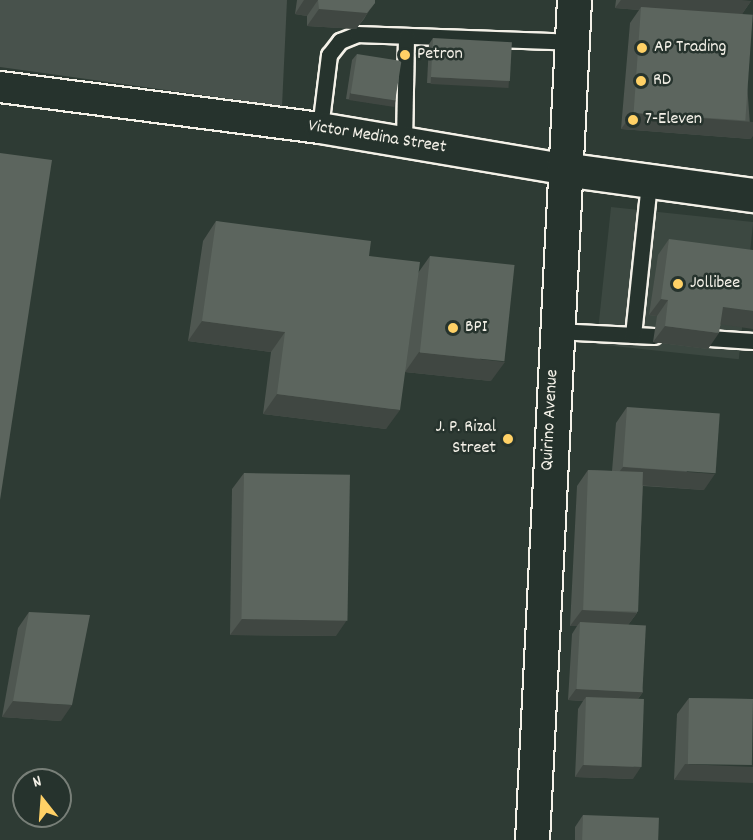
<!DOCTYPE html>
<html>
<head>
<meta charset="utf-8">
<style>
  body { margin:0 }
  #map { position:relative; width:753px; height:840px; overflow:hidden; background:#2e3b34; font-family:Dekko,sans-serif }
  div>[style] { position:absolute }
  .built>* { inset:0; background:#3c4841; transform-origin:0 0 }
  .green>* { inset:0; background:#48524c }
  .roads { filter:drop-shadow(2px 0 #f4f1e8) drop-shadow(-2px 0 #f4f1e8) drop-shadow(0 2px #f4f1e8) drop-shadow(0 -2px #f4f1e8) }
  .lane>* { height:15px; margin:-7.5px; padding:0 7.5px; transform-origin:7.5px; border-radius:7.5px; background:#26332d }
  .street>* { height:30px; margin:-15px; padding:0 15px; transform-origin:15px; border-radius:15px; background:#26332d }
  .secondary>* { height:33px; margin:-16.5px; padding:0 16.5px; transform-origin:16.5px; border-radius:16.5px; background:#26332d }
  .wall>* { inset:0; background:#4f5751 }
  .shaded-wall>* { inset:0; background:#404742; transform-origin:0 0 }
  .building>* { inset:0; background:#5c655e; transform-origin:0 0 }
  .dots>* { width:16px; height:16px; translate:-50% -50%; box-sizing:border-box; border:3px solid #26332d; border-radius:50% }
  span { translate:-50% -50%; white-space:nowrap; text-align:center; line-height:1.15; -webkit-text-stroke:5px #26332d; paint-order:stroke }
  .poi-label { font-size:18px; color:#f4f1e8 }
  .left { translate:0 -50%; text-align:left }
  .right { translate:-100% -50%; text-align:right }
  .street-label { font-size:18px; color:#f4f1e8 }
  .north { position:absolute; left:12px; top:768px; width:60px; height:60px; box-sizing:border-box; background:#26332d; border:2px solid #787f78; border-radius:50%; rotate:343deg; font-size:16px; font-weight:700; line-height:24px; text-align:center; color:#f4f1e8 }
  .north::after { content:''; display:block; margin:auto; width:21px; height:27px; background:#ffd166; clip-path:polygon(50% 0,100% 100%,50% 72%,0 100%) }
</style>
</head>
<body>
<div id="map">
  <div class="built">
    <i style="left:611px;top:207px;width:143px;height:138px;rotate:6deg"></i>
  </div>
  <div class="green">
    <i style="clip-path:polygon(0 0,287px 0,282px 106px,0 67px)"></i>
  </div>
  <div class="roads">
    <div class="lane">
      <i style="left:320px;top:128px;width:74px;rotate:-83deg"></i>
      <i style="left:329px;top:55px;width:18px;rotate:-52deg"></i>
      <i style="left:340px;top:41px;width:18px;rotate:-22deg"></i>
      <i style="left:357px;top:34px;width:214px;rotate:2.1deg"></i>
      <i style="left:404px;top:142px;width:105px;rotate:-88.9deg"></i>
      <i style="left:556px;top:331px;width:98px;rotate:2.9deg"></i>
      <i style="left:633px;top:335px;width:154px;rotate:-84deg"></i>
      <i style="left:709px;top:338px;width:44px;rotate:3.9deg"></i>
    </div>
    <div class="street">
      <i style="left:0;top:87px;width:323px;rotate:7.3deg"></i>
      <i style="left:320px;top:128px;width:246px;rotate:9.6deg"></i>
    </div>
    <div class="secondary">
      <i style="left:563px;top:169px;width:192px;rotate:7.8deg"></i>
      <i style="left:532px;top:840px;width:841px;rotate:-87.14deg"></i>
    </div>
  </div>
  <div class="wall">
    <i style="clip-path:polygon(297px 0,375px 0,364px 19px,356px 29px,307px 26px,307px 16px,295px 14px)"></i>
    <i style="clip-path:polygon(616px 0,751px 1px,742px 14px,751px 139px,621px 129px,630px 23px,639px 10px,615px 8px)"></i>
    <i style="clip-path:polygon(433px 38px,509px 81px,505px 87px,427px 83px,429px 44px)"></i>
    <i style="clip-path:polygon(357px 54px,391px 106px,346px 99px,352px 60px)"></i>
    <i style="clip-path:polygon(216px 221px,369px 256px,418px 273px,430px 256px,491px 381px,405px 372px,386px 429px,263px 414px,271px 352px,188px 341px,203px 241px)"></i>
    <i style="clip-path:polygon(669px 239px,721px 325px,708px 349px,653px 342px,657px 316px,649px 315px,658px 255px)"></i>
    <i style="clip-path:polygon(627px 407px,704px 490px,643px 486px,637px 613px,628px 625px,643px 692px,638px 699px,633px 779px,575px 777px,578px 709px,583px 701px,568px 700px,572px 634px,577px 626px,570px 626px,577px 486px,588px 470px,612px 471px,616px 423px)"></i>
    <i style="clip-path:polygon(244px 473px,336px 636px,230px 635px,232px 489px)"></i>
    <i style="clip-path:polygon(29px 612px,61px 721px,2px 717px,18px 628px)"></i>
    <i style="clip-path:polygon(689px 698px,753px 699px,674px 780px,677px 714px)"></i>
    <i style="clip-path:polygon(583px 815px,658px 840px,575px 840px,575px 827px)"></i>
  </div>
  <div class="shaded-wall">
    <i style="clip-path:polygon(304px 0,318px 0,307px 16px,295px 14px)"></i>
    <i style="clip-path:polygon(621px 0,742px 0,751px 1px,740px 17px,641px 7px,639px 10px,615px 8px)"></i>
    <i style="clip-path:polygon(375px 3px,356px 29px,307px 26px,319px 9px)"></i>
    <i style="left:431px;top:77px;width:78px;height:7px;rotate:3deg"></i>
    <i style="left:350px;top:93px;width:46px;height:7px;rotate:9deg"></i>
    <i style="clip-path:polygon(633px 113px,753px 122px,753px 136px,751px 139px,621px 129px)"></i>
    <i style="clip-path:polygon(661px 299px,668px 300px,657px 316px,649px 315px)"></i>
    <i style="clip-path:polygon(723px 307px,753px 311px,753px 329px,712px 323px)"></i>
    <i style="clip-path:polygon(202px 321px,285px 332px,271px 352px,188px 341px)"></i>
    <i style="clip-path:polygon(665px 326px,719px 333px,708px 349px,653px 342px)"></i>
    <i style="clip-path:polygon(419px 352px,505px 362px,491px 381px,405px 372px)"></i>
    <i style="clip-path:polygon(277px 394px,400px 410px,386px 429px,263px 414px)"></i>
    <i style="clip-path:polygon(623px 467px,715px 474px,704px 490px,611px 483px)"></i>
    <i style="clip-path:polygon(582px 610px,637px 613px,625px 629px,580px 622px,577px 626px,570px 626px)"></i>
    <i style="clip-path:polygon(242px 619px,347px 620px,336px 636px,230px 635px)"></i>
    <i style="clip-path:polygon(576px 689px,643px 692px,634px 704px,586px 697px,583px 701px,568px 700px)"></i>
    <i style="clip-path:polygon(13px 701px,72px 705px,61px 721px,2px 717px)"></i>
    <i style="clip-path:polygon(685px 764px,753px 767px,753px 783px,674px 780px)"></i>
    <i style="clip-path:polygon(583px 765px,641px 767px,633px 779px,575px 777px)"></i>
  </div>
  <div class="building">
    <i style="clip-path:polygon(318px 0,375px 0,375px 3px,367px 13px,319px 9px)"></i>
    <i style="left:641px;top:7px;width:112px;height:106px;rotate:4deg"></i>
    <i style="left:433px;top:38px;width:79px;height:39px;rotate:3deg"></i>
    <i style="left:357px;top:54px;width:45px;height:40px;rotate:9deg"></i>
    <i style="clip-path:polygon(0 153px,52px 160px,0 500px)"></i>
    <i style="clip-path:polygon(216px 221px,371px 241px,369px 256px,420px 262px,400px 410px,277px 394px,285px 332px,202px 321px)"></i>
    <i style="clip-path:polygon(669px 239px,753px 250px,753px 311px,723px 307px,719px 333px,665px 326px,668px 300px,661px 299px)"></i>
    <i style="left:430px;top:256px;width:85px;height:97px;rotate:6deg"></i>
    <i style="left:627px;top:407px;width:93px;height:60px;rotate:4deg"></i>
    <i style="left:588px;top:470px;width:55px;height:140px;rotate:2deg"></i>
    <i style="left:244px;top:473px;width:106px;height:146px;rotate:1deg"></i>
    <i style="clip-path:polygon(29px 612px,90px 615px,72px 705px,13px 701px)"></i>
    <i style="left:580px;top:622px;width:66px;height:67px;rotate:3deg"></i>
    <i style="left:586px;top:697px;width:58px;height:68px;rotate:2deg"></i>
    <i style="left:689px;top:698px;width:64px;height:66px;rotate:1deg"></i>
    <i style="left:583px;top:815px;width:76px;height:25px;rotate:2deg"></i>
  </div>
  <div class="dots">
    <i style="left:642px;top:48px;background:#ffd166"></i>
    <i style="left:405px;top:55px;background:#ffd166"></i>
    <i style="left:641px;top:81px;background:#ffd166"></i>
    <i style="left:633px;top:120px;background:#ffd166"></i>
    <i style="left:678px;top:284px;background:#ffd166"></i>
    <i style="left:453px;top:328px;background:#ffd166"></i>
    <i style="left:508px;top:439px;background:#ffd166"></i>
  </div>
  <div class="poi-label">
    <span class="left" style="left:654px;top:48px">AP Trading</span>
    <span class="left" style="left:417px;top:55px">Petron</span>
    <span class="left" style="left:653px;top:81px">RD</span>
    <span class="left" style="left:645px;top:120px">7-Eleven</span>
    <span class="left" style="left:690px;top:284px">Jollibee</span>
    <span class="left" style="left:465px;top:328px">BPI</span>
    <span class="right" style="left:496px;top:439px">J. P. Rizal<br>Street</span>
  </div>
  <div class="street-label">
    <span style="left:377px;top:138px;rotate:9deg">Victor Medina Street</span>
    <span style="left:551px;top:420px;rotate:-87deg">Quirino Avenue</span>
  </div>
  <div class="north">N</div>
</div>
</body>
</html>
